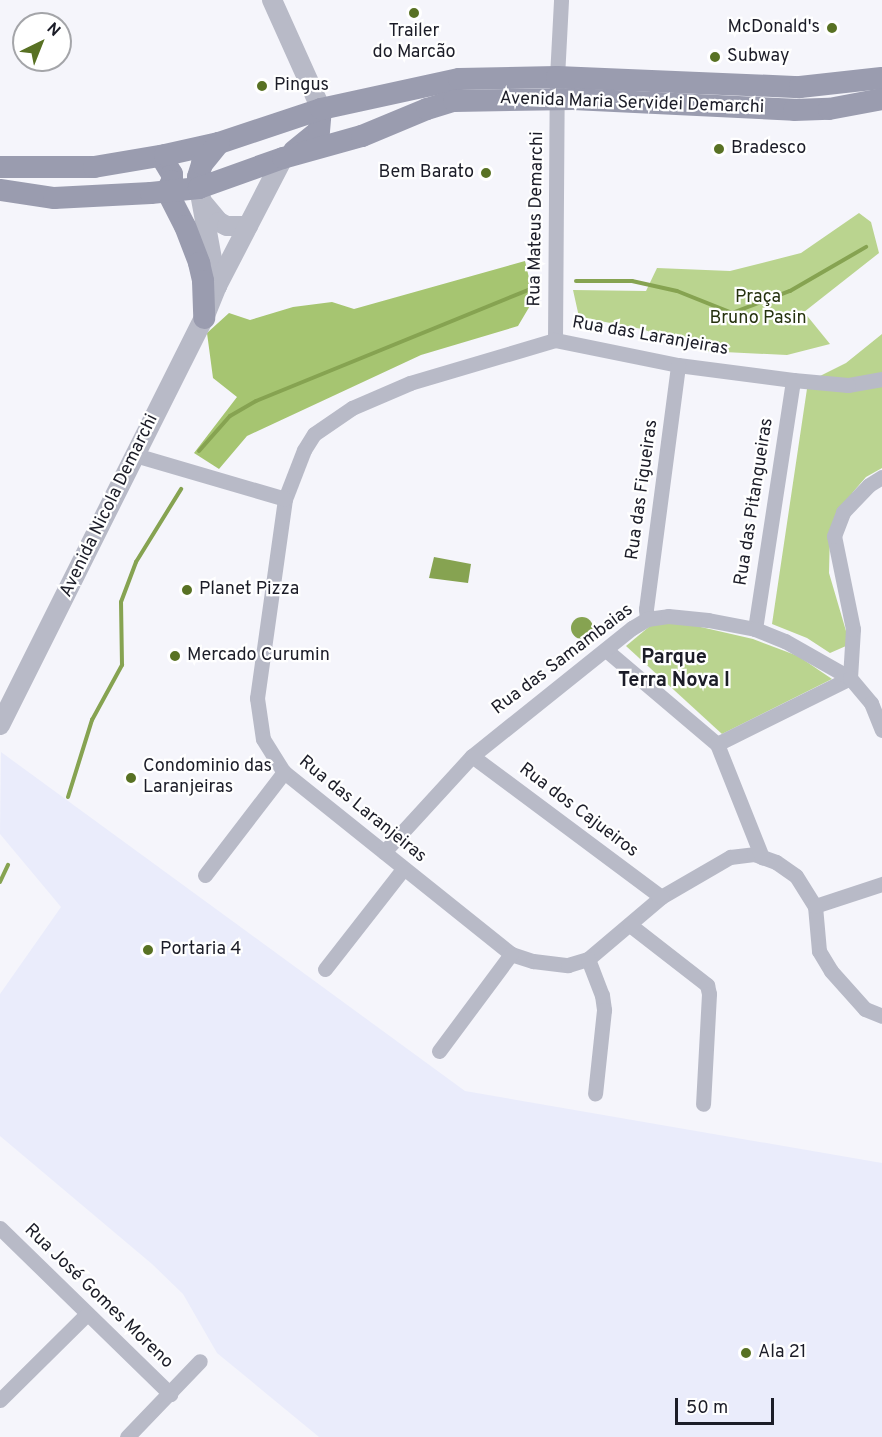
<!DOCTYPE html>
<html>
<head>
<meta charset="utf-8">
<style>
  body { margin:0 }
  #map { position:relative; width:882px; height:1437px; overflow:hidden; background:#f5f5fb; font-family:Overpass,sans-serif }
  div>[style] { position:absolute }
  .built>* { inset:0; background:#eaecfb }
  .green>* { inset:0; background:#bad48f }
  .forest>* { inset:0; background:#a6c571 }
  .water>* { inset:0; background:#86a351 }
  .round { border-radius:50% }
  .stream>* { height:4px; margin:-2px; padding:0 2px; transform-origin:2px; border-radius:2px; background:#86a351 }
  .minor>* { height:15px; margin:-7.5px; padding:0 7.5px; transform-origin:7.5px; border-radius:7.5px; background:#b8bac7 }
  .tertiary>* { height:20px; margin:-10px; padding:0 10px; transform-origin:10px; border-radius:10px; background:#b8bac7 }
  .secondary>* { height:22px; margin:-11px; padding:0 11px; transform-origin:11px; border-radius:11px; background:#9a9caf }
  .dots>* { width:16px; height:16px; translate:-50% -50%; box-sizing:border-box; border:3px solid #fff; border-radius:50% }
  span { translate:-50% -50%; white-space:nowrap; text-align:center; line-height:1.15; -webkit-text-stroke:4.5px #fff; paint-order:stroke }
  .poi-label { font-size:18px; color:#1c1d28 }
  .right { translate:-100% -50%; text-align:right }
  .left { translate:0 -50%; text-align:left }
  .street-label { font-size:18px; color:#1c1d28 }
  .park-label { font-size:18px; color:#26320f }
  .neighbourhood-label { font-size:20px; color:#1c1d28; font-weight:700 }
  .north { position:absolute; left:12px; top:12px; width:60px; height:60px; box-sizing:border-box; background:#fff; border:2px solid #a4a5a9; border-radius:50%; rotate:43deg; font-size:16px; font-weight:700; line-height:24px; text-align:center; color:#1c1d28 }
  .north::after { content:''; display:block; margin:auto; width:21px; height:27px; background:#587123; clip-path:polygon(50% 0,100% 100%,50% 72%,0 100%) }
  .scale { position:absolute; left:675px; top:1398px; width:99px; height:27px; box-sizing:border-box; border:3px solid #1c1d28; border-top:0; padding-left:8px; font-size:18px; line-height:21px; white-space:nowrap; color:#1c1d28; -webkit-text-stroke:4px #fff; paint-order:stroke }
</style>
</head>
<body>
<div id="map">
  <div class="built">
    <i style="clip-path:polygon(1px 752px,465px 1091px,882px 1163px,882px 1437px,319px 1437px,217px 1353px,183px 1294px,152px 1264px,0 1136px,0 994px,61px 907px,0 834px)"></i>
  </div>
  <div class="green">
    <i style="clip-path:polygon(859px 213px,871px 222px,879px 253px,804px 312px,830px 344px,787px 355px,704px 351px,642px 329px,579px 317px,573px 290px,646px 291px,657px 268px,730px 271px,801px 253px)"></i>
    <i style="clip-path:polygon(882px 334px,882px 468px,866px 477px,853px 492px,830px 531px,829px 573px,846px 631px,846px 646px,830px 653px,807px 638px,772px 624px,808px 382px,846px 363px)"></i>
    <i style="clip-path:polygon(656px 621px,679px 622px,753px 639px,798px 656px,832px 679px,722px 734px,626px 646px)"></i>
  </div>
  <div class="forest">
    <i style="clip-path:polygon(525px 261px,534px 299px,518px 326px,421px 355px,247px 436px,219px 469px,194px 453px,237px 397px,213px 378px,207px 333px,229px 313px,250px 320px,293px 307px,332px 302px,354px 309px)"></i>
  </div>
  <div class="water">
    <i style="clip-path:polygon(434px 557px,471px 564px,468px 583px,429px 578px)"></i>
    <i class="round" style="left:571px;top:617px;width:22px;height:22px"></i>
  </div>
  <div class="stream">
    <i style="left:576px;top:281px;width:56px"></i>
    <i style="left:632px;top:281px;width:46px;rotate:12.5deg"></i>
    <i style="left:677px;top:291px;width:59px;rotate:21.8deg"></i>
    <i style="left:732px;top:313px;width:62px;rotate:-20.8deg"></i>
    <i style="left:790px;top:291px;width:88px;rotate:-30.1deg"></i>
    <i style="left:199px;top:451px;width:47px;rotate:-48.5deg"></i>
    <i style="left:230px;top:416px;width:30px;rotate:-30deg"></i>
    <i style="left:256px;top:401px;width:297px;rotate:-22.2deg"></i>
    <i style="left:68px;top:797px;width:81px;rotate:-72.7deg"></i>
    <i style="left:92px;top:720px;width:63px;rotate:-61.4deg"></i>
    <i style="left:122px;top:665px;width:63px;rotate:-90.9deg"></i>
    <i style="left:121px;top:602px;width:43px;rotate:-69.4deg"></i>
    <i style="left:136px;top:562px;width:86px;rotate:-58.3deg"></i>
    <i style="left:0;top:882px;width:19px;rotate:-65deg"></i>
  </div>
  <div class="minor">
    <i style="left:555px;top:340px;width:263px;rotate:-89.6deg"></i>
    <i style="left:557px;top:77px;width:77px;rotate:-87deg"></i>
    <i style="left:882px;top:379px;width:35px;rotate:170deg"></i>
    <i style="left:848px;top:385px;width:55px;rotate:-174.8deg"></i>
    <i style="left:793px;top:380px;width:116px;rotate:-172.6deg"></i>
    <i style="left:678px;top:365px;width:126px;rotate:-168.5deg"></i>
    <i style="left:555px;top:340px;width:151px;rotate:163.5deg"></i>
    <i style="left:410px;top:383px;width:63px;rotate:156.7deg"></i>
    <i style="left:352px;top:408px;width:46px;rotate:145.6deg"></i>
    <i style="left:314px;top:434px;width:19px;rotate:122deg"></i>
    <i style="left:304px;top:450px;width:53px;rotate:111.2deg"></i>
    <i style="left:285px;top:499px;width:201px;rotate:98deg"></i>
    <i style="left:257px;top:698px;width:41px;rotate:81.7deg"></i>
    <i style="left:263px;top:739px;width:39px;rotate:58deg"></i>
    <i style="left:284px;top:772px;width:291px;rotate:38.7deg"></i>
    <i style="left:511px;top:954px;width:23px;rotate:18deg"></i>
    <i style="left:533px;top:961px;width:35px;rotate:7deg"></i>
    <i style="left:568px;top:965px;width:21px;rotate:-17deg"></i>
    <i style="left:588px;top:959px;width:96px;rotate:-40.3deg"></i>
    <i style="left:661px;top:897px;width:80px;rotate:-30.1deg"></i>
    <i style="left:730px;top:857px;width:24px;rotate:-7deg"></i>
    <i style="left:754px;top:854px;width:23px;rotate:20deg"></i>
    <i style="left:776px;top:862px;width:24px;rotate:35deg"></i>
    <i style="left:796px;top:876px;width:36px;rotate:58deg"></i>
    <i style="left:815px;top:906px;width:45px;rotate:84.9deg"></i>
    <i style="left:819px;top:951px;width:23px;rotate:59deg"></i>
    <i style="left:831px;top:971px;width:51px;rotate:48.2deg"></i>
    <i style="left:865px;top:1009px;width:18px;rotate:22deg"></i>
    <i style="left:135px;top:455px;width:156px;rotate:16.3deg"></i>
    <i style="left:647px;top:619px;width:10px;rotate:-96deg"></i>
    <i style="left:646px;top:609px;width:246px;rotate:-82.5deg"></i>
    <i style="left:755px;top:629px;width:252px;rotate:-81.3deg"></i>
    <i style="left:606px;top:650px;width:145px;rotate:40.3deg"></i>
    <i style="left:717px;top:744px;width:122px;rotate:68.3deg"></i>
    <i style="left:850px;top:678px;width:49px;rotate:-86.5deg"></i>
    <i style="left:853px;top:629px;width:95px;rotate:-101.5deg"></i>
    <i style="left:834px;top:536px;width:26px;rotate:-69deg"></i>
    <i style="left:843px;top:512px;width:37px;rotate:-46deg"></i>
    <i style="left:869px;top:485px;width:15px;rotate:-32deg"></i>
    <i style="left:717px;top:744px;width:148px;rotate:-26.4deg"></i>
    <i style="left:472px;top:756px;width:236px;rotate:36.7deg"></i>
    <i style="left:384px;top:852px;width:130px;rotate:-47.5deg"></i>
    <i style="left:472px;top:756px;width:205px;rotate:-38.7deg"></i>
    <i style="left:632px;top:628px;width:17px;rotate:-31deg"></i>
    <i style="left:647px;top:619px;width:21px;rotate:-8deg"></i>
    <i style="left:668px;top:616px;width:40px;rotate:5.7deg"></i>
    <i style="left:708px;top:620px;width:48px;rotate:10.8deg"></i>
    <i style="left:755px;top:629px;width:32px;rotate:22deg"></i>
    <i style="left:785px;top:641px;width:75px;rotate:29.6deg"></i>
    <i style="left:850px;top:678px;width:33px;rotate:50deg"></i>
    <i style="left:871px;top:703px;width:29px;rotate:68deg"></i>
    <i style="left:205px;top:875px;width:130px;rotate:-52.5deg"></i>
    <i style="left:815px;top:906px;width:71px;rotate:-18.2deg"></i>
    <i style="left:630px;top:925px;width:98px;rotate:37.9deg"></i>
    <i style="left:707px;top:985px;width:9px;rotate:77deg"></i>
    <i style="left:709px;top:994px;width:110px;rotate:93.1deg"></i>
    <i style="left:588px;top:959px;width:39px;rotate:69deg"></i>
    <i style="left:602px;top:995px;width:15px;rotate:82deg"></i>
    <i style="left:604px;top:1010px;width:84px;rotate:96.1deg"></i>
    <i style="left:325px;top:969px;width:127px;rotate:-52deg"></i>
    <i style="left:439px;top:1051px;width:121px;rotate:-53.4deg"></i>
    <i style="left:0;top:1228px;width:238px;rotate:44.3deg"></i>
    <i style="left:0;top:1400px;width:122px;rotate:-44.7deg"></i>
    <i style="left:127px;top:1437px;width:105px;rotate:-46.2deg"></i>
  </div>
  <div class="tertiary">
    <i style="left:272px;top:0;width:120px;rotate:65.8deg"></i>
    <i style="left:199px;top:188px;width:100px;rotate:79.6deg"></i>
    <i style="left:203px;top:203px;width:25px;rotate:50deg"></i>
    <i style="left:219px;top:222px;width:9px;rotate:27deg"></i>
    <i style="left:227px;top:226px;width:21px"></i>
    <i style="left:0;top:725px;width:455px;rotate:-63.4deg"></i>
    <i style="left:204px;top:318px;width:35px;rotate:-68deg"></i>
    <i style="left:217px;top:286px;width:144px;rotate:-62.7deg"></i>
  </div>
  <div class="secondary">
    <i style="left:294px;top:151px;width:32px;rotate:-39deg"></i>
    <i style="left:319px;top:131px;width:22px;rotate:-85deg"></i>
    <i style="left:161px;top:156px;width:21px;rotate:59deg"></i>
    <i style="left:172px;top:174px;width:7px;rotate:90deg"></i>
    <i style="left:172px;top:181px;width:11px;rotate:117deg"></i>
    <i style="left:167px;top:191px;width:39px;rotate:63deg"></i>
    <i style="left:185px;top:226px;width:40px;rotate:69deg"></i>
    <i style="left:199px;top:263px;width:18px;rotate:77deg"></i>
    <i style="left:203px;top:281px;width:37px;rotate:88deg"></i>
    <i style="left:0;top:167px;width:94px"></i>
    <i style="left:94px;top:167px;width:72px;rotate:-9.6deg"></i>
    <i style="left:165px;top:155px;width:55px;rotate:-12.5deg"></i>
    <i style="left:219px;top:143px;width:108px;rotate:-18.4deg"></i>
    <i style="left:321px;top:109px;width:141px;rotate:-12.3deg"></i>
    <i style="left:459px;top:79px;width:98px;rotate:-1.2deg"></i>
    <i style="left:557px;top:77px;width:243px;rotate:2.4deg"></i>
    <i style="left:800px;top:87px;width:82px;rotate:-6.3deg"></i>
    <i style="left:199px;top:188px;width:11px;rotate:-95deg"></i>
    <i style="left:198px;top:177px;width:14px;rotate:-73deg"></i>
    <i style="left:202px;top:164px;width:27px;rotate:-51deg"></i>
    <i style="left:0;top:190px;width:55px;rotate:8.4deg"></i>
    <i style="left:54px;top:198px;width:97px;rotate:-3deg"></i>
    <i style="left:151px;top:193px;width:48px;rotate:-5.9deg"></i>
    <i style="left:199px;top:188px;width:89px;rotate:-19.7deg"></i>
    <i style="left:283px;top:158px;width:82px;rotate:-15.6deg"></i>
    <i style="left:362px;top:136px;width:70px;rotate:-22.6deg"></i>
    <i style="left:427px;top:109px;width:28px;rotate:-17deg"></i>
    <i style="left:454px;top:101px;width:119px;rotate:-1deg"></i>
    <i style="left:573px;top:99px;width:221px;rotate:2.8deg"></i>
    <i style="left:794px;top:110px;width:35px;rotate:-2deg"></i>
    <i style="left:829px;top:109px;width:54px;rotate:-10.7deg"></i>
  </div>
  <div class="dots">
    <i style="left:414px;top:13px;background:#587123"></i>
    <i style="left:832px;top:28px;background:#587123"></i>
    <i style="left:715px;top:57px;background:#587123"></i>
    <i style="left:262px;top:86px;background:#587123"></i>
    <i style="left:719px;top:149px;background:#587123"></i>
    <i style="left:486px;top:173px;background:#587123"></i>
    <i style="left:187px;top:590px;background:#587123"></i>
    <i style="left:175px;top:656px;background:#587123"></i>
    <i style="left:131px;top:778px;background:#587123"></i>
    <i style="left:148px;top:950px;background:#587123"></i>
    <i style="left:746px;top:1353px;background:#587123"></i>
  </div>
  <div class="poi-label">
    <span class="right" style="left:820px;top:28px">McDonald's</span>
    <span style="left:414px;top:43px">Trailer<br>do Marcão</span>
    <span class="left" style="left:727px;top:57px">Subway</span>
    <span class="left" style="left:274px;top:86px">Pingus</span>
    <span class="left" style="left:731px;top:149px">Bradesco</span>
    <span class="right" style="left:474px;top:173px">Bem Barato</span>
    <span class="left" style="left:199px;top:590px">Planet Pizza</span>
    <span class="left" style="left:187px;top:656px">Mercado Curumin</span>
    <span class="left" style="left:143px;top:778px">Condominio das<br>Laranjeiras</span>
    <span class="left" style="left:160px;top:950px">Portaria 4</span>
    <span class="left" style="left:758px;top:1353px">Ala 21</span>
  </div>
  <div class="street-label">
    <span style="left:632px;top:104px;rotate:2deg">Avenida Maria Servidei Demarchi</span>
    <span style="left:537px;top:219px;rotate:-89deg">Rua Mateus Demarchi</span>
    <span style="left:650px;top:337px;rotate:10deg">Rua das Laranjeiras</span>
    <span style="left:643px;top:490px;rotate:-82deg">Rua das Figueiras</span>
    <span style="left:755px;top:502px;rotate:-81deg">Rua das Pitangueiras</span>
    <span style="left:110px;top:506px;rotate:-64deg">Avenida Nicola Demarchi</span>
    <span style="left:563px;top:660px;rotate:-37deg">Rua das Samambaias</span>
    <span style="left:362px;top:810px;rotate:39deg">Rua das Laranjeiras</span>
    <span style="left:578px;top:811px;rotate:37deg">Rua dos Cajueiros</span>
    <span style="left:98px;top:1297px;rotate:44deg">Rua José Gomes Moreno</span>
  </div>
  <div class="park-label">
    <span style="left:758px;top:309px">Praça<br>Bruno Pasin</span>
  </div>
  <div class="neighbourhood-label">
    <span style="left:674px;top:670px">Parque<br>Terra Nova I</span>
  </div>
  <div class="north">N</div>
  <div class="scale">50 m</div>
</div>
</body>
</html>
